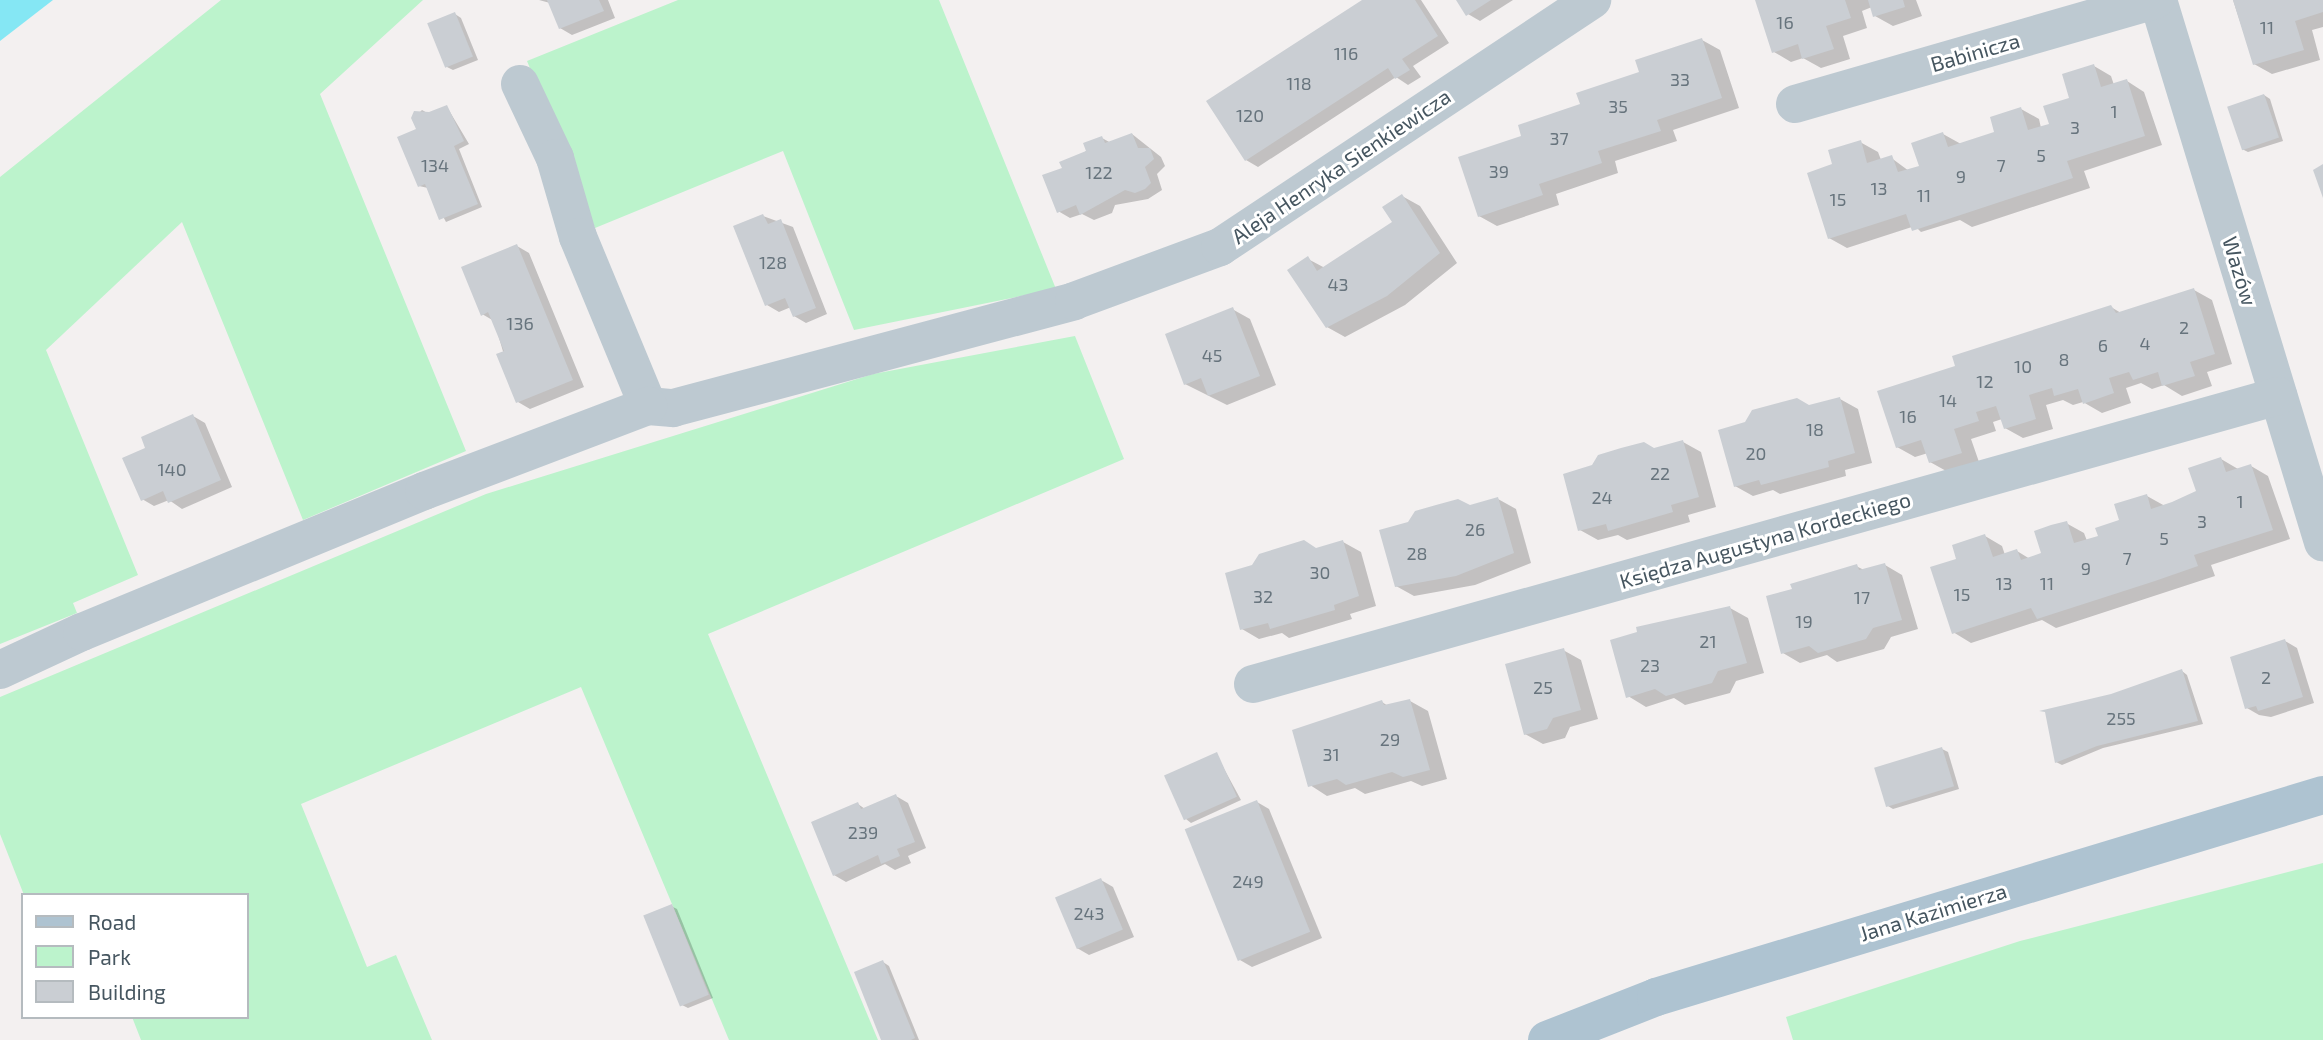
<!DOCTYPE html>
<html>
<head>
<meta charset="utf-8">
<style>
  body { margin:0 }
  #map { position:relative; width:2323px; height:1040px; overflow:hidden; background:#f3f0f0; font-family:"Exo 2",sans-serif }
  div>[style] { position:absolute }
  .green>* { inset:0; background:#bcf3cc }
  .water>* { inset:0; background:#85e7f4 }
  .shadow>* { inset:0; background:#0003 }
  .building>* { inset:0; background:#caced3; transform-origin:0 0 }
  .minor>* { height:38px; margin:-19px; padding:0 19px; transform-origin:19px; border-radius:19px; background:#bdc9d1 }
  .major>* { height:38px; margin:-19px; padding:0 19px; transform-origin:19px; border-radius:19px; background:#aec3d1 }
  span { translate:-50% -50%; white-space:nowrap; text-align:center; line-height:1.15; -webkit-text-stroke:6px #fff; paint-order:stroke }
  .number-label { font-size:18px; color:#67747d }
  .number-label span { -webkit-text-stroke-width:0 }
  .street-label { font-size:21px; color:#465660 }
  .legend { position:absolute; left:21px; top:893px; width:228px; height:126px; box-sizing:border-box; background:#fff; border:2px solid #b5bbbf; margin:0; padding:9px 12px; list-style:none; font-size:21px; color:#465660 }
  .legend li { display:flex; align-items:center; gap:14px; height:35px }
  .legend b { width:35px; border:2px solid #b5bbbf }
</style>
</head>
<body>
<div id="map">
  <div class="green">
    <i style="clip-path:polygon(221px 0,423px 0,320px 94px,466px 451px,303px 520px,182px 222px,46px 350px,138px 575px,73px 603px,77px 613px,0 644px,0 177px)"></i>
    <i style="clip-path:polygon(678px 0,939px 0,1056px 289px,854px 330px,783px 151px,595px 228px,527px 61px)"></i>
    <i style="clip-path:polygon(1075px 336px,1124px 459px,708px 634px,878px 1040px,729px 1040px,581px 687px,301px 804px,367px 967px,396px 955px,432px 1040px,141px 1040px,132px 1017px,247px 1017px,247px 895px,24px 895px,0 834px,0 697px,486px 494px,873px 374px)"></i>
    <i style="clip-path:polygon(2323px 863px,2323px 1040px,1793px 1040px,1786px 1017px,2020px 941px)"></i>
  </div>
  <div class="water">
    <i style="clip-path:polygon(0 0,53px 0,0 41px)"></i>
  </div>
  <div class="shadow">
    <i style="clip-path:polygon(539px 0,608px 0,615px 18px,572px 35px,560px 28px,550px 3px)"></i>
    <i style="clip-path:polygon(1365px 0,1421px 0,1449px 43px,1413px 66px,1421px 77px,1408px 85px,1396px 77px,1258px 167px,1246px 160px)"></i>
    <i style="clip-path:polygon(1458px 0,1513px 0,1480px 21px,1468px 14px)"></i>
    <i style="clip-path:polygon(1757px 0,1916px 0,1922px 16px,1893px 26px,1875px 16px,1872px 7px,1862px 11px,1867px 28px,1843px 36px,1850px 59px,1821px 68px,1803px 58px,1791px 62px,1774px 52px)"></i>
    <i style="clip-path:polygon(2233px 0,2323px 0,2323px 27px,2312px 30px,2320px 60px,2272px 74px,2254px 64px)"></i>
    <i style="clip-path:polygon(455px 14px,461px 18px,478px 60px,453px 70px,447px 67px)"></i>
    <i style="clip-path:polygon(1702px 40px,1720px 50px,1739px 108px,1673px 130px,1677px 141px,1615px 161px,1618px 173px,1556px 194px,1559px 205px,1497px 226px,1479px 216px,1524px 137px)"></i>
    <i style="clip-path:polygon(2094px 66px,2111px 76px,2114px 85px,2127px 81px,2144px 92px,2162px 145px,2084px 171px,2090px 188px,1972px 227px,1960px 220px,1921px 232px,1915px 226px,1847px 248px,1829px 238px,1834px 166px,1860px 142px,1878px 152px,1881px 160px,1890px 157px,1909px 171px,1921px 167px,1943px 134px,1961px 144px,1997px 133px,2021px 109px,2039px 119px,2041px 128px,2051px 125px)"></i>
    <i style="clip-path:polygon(2264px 95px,2270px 99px,2283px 141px,2248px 152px,2242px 149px)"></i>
    <i style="clip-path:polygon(447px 107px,469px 144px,459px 149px,482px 207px,446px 222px,428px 188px,419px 186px,419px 130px,413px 119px,422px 110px,429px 114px)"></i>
    <i style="clip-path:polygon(1132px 134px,1161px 157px,1165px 166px,1157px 174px,1162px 190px,1148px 199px,1115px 205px,1112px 213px,1094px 220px,1082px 214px,1070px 218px,1058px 211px,1064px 169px,1102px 138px,1111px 143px)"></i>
    <i style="clip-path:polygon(1402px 196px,1420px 206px,1457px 263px,1405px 305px,1345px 337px,1327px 327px,1308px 259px,1325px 268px,1394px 222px)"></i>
    <i style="clip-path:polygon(763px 216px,793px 227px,827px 314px,806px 323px,794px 316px,791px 307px,779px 312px,767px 305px)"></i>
    <i style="clip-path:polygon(517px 246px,529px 253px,584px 387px,530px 409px,518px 402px,494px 321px,482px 314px)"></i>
    <i style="clip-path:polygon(2194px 290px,2212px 300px,2232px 364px,2207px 372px,2212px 386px,2182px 396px,2164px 385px,2152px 389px,2141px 383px,2126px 388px,2131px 403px,2102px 413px,2083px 402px,2073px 405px,2063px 400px,2046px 405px,2053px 429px,2023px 438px,2005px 428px,2002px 419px,1993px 422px,1996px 431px,1971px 439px,1979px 462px,1948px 472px,1930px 462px,1928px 453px,1915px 457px,1897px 447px,1957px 367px,2111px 307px,2121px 313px)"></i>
    <i style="clip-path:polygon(1232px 309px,1250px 319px,1276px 385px,1227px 405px,1185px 384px)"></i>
    <i style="clip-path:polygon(1840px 399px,1858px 409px,1872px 463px,1845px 470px,1846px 476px,1780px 494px,1773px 490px,1753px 496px,1735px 486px,1809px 407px)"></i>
    <i style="clip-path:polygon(193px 416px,205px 423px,232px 487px,182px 509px,169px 500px,154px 506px,142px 499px,147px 449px)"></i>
    <i style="clip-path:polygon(1683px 442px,1701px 452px,1716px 507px,1688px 515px,1690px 522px,1627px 540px,1618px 535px,1598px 540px,1580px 530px,1654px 450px)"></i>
    <i style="clip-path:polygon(2221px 459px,2238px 469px,2251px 466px,2268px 476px,2290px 539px,2211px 565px,2215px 576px,2056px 628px,2042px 620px,1971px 643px,1953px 632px,1958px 560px,1985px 536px,2002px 546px,2005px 555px,2017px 551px,2030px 559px,2044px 554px,2066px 523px,2084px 533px,2087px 541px,2100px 537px,2147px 496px,2165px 506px,2198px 492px)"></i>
    <i style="clip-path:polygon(1498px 499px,1516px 509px,1531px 563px,1475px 585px,1414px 596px,1396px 586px,1470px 507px)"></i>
    <i style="clip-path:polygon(1343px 542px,1361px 552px,1376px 606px,1350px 614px,1352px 619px,1289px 638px,1282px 633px,1259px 639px,1242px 629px,1253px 566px)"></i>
    <i style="clip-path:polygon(1885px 565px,1902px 575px,1918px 629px,1891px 637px,1884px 649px,1837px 662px,1827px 655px,1800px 663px,1783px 653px,1856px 566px,1864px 570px)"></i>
    <i style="clip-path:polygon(1730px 608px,1748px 618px,1764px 673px,1736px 681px,1730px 693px,1685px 705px,1674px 698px,1646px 707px,1628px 696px)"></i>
    <i style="clip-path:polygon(2285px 641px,2297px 648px,2314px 703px,2271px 717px,2259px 715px,2247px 708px)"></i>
    <i style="clip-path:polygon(1563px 650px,1581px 660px,1598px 719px,1570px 727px,1565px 738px,1543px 744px,1525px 734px)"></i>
    <i style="clip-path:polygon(2182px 671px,2187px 675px,2203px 724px,2103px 748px,2062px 765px,2056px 762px,2112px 696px)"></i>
    <i style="clip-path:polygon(1410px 701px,1428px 711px,1447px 779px,1422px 786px,1411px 781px,1365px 794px,1355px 788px,1327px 796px,1310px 785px,1382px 702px,1388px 706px)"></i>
    <i style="clip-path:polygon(1942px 749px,1948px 752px,1959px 789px,1893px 809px,1888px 806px)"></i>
    <i style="clip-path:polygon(1216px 754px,1241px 800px,1191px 823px,1186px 819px)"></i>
    <i style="clip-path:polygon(896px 796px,908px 803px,926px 848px,908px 856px,911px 863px,895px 870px,885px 864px,846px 882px,834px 875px,858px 804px,865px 809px)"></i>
    <i style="clip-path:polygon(1257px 802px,1269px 809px,1322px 938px,1252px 967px,1240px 960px)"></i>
    <i style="clip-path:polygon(1101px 880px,1113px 887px,1134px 937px,1089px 955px,1077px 948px)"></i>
    <i style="clip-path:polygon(671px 906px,677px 909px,713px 998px,688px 1008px,682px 1005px)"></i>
    <i style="clip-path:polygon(883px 962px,889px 966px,919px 1040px,883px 1040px)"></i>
  </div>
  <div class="building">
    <i style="clip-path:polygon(547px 0,599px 0,604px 11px,559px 29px)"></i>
    <i style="clip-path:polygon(1362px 0,1415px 0,1438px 36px,1402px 59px,1410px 70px,1395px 79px,1388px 68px,1245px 161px,1206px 101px)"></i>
    <i style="clip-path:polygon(1456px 0,1491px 0,1466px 16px)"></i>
    <i style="clip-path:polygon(1755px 0,1845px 0,1851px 18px,1826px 26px,1834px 49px,1802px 59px,1798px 44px,1772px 53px)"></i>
    <i style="clip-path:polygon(1868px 0,1903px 0,1905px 7px,1873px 17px)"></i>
    <i style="clip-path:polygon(2233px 0,2323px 0,2323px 12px,2295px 21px,2304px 50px,2253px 65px)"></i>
    <i style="left:455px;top:12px;width:48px;height:30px;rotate:68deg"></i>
    <i style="clip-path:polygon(1702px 38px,1722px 98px,1657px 120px,1661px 131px,1598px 151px,1602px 163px,1539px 184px,1543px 195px,1478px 217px,1458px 157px,1521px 136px,1518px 125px,1580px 104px,1576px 93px,1639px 72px,1635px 60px)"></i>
    <i style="clip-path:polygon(2094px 64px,2101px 87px,2127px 79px,2145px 136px,2067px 161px,2073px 178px,1912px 231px,1906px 214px,1828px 239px,1807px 173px,1832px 164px,1828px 150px,1861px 140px,1867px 163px,1892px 155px,1898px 172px,1919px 166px,1911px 143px,1943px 132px,1948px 147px,1994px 132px,1990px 117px,2021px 107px,2028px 130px,2049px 124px,2043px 106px,2069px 98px,2062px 74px)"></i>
    <i style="left:2264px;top:94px;width:46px;height:39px;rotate:71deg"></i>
    <i style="clip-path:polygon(447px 105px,464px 141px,454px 146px,478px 204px,439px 220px,425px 184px,418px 187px,397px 137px,416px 129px,411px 118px,414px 111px,429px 112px)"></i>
    <i style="clip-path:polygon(1132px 133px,1138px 148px,1150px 148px,1154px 159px,1145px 167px,1151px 183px,1145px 189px,1135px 193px,1125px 190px,1080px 215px,1076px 205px,1057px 213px,1042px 175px,1062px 168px,1059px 162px,1086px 151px,1083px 143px,1102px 136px,1105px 143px)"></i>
    <i style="clip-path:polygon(2323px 164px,2323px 198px,2313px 170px)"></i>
    <i style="clip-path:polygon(1402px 194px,1440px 253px,1387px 296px,1326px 328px,1287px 270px,1308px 256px,1317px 271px,1392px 222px,1382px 207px)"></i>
    <i style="clip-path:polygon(763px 214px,768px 224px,781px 219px,816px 308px,793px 317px,785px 298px,765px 306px,733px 226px)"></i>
    <i style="clip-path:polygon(517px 244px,573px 380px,516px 403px,496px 354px,504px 351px,488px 312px,481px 316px,461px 267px)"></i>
    <i style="clip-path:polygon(2194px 288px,2215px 354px,2190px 362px,2195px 376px,2162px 386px,2158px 372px,2133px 380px,2129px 372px,2109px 378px,2114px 393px,2083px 404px,2078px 389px,2054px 396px,2052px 388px,2029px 395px,2036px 419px,2004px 429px,1996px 406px,1976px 412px,1979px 421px,1954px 429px,1962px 453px,1929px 463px,1921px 440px,1896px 448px,1877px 391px,1955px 366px,1952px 356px,2111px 305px,2116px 313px)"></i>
    <i style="clip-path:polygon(1233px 307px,1260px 376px,1208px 396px,1201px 378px,1184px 385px,1165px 334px)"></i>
    <i style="clip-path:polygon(1840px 397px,1855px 453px,1828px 461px,1829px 467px,1761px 485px,1759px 480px,1734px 487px,1718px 430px,1745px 422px,1752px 410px,1797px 398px,1809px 405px)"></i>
    <i style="clip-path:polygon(193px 414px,221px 480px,168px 503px,163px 491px,141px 501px,122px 458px,145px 448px,141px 437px)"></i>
    <i style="clip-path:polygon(1683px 440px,1699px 497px,1671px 505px,1673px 512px,1608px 531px,1606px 524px,1578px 531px,1563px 474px,1592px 465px,1598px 455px,1621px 448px,1644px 442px,1654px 448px)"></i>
    <i style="clip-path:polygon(2221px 457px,2226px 472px,2251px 464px,2273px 530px,2194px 555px,2198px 566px,2155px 581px,2037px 619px,2031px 608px,1952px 634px,1930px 567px,1956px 559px,1952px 545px,1985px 534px,1993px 557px,2017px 549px,2021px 560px,2041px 553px,2034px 531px,2051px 525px,2067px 521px,2074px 543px,2098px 536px,2095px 528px,2119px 520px,2114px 504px,2147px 494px,2151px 509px,2172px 502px,2196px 491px,2188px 468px)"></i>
    <i style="clip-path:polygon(1498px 497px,1514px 553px,1456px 576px,1395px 587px,1379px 530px,1408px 522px,1415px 511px,1436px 505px,1458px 499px,1470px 505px)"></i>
    <i style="clip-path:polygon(1304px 540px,1316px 548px,1343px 540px,1359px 596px,1334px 605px,1335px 610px,1270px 629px,1268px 623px,1240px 630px,1225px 573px,1252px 565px,1259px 554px)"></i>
    <i style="clip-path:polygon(1885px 563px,1902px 620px,1873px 628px,1866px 639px,1818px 653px,1809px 646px,1781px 654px,1766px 596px,1792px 589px,1790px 584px,1857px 564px,1859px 570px)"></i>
    <i style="clip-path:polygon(1730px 606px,1747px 663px,1718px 671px,1712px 683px,1666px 696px,1655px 689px,1626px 698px,1610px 640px,1637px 632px,1636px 627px)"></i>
    <i style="clip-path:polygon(2285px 639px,2303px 697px,2258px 711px,2256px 706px,2245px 709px,2230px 657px)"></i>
    <i style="clip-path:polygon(1564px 648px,1581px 710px,1553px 718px,1547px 729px,1524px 735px,1505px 664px)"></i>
    <i style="clip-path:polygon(2182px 669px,2198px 721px,2097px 746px,2055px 763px,2045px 712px,2039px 711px,2111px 694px)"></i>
    <i style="clip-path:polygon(1410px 699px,1430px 770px,1403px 777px,1392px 772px,1346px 785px,1337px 779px,1308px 787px,1292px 730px,1382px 700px,1384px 705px)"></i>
    <i style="left:1942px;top:747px;width:41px;height:71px;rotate:73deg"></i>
    <i style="left:1217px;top:752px;width:49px;height:58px;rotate:66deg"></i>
    <i style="clip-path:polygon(896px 794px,915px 842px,897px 849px,900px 856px,881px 864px,878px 855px,833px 876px,811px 822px,858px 802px,861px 809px)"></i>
    <i style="left:1257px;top:800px;width:142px;height:78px;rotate:68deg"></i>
    <i style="left:1101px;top:878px;width:56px;height:50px;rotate:67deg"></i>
    <i style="left:672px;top:904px;width:98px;height:31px;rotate:68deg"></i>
    <i style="clip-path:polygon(883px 960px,915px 1038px,911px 1040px,881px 1040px,854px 972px)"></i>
  </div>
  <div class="minor">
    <i style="left:2158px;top:0;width:567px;rotate:73.07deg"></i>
    <i style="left:520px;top:84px;width:82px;rotate:64.7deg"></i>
    <i style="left:555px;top:158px;width:82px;rotate:73.8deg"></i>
    <i style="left:578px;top:237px;width:183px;rotate:67.5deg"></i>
    <i style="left:648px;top:406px;width:25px;rotate:5deg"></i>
    <i style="left:673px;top:408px;width:415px;rotate:-14.9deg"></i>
    <i style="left:1074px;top:301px;width:156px;rotate:-20.3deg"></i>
    <i style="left:1220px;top:247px;width:447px;rotate:-33.6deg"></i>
    <i style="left:1795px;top:104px;width:375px;rotate:-16.1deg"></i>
    <i style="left:0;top:670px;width:90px;rotate:-24.9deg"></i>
    <i style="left:82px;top:632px;width:370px;rotate:-22.4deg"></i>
    <i style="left:424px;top:491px;width:240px;rotate:-20.8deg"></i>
    <i style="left:1253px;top:684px;width:1065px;rotate:-15.69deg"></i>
  </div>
  <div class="major">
    <i style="left:1547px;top:1040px;width:117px;rotate:-21.5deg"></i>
    <i style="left:1656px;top:997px;width:697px;rotate:-16.85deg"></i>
  </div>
  <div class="number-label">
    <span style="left:1785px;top:22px">16</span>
    <span style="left:2267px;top:27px">11</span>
    <span style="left:1346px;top:53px">116</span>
    <span style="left:1680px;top:79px">33</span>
    <span style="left:1299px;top:83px">118</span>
    <span style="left:1618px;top:106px">35</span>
    <span style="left:2114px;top:111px">1</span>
    <span style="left:1250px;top:115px">120</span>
    <span style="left:2075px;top:127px">3</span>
    <span style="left:1559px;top:138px">37</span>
    <span style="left:2041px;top:155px">5</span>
    <span style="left:435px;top:165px">134</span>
    <span style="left:2001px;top:165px">7</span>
    <span style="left:1499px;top:171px">39</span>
    <span style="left:1099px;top:172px">122</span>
    <span style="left:1961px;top:176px">9</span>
    <span style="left:1879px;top:188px">13</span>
    <span style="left:1924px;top:195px">11</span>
    <span style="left:1838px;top:199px">15</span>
    <span style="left:773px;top:262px">128</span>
    <span style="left:1338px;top:284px">43</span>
    <span style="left:520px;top:323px">136</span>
    <span style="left:2184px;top:327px">2</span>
    <span style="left:2145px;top:343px">4</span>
    <span style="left:2103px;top:345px">6</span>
    <span style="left:1212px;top:355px">45</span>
    <span style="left:2064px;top:359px">8</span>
    <span style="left:2023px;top:366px">10</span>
    <span style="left:1985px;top:381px">12</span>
    <span style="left:1948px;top:400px">14</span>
    <span style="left:1908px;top:416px">16</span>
    <span style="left:1815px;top:429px">18</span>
    <span style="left:1756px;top:453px">20</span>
    <span style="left:172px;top:469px">140</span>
    <span style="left:1660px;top:473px">22</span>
    <span style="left:1602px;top:497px">24</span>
    <span style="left:2240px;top:501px">1</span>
    <span style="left:2202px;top:521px">3</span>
    <span style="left:1475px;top:529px">26</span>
    <span style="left:2164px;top:538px">5</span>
    <span style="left:1417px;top:553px">28</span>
    <span style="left:2127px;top:558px">7</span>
    <span style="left:2086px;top:568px">9</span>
    <span style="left:1320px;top:572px">30</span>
    <span style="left:2004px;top:583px">13</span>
    <span style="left:2047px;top:583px">11</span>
    <span style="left:1962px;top:594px">15</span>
    <span style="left:1263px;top:596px">32</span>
    <span style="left:1862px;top:597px">17</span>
    <span style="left:1804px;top:621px">19</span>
    <span style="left:1708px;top:641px">21</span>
    <span style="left:1650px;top:665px">23</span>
    <span style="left:2266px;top:677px">2</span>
    <span style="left:1543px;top:687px">25</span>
    <span style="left:2121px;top:718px">255</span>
    <span style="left:1390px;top:739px">29</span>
    <span style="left:1331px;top:754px">31</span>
    <span style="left:863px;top:832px">239</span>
    <span style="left:1248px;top:881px">249</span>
    <span style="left:1089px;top:913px">243</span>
  </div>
  <div class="street-label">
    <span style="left:1975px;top:52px;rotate:-16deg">Babinicza</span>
    <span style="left:1341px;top:166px;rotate:-34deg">Aleja Henryka Sienkiewicza</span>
    <span style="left:2240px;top:271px;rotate:73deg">Wazów</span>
    <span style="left:1765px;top:540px;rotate:-16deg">Księdza Augustyna Kordeckiego</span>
    <span style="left:1933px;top:912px;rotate:-17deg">Jana Kazimierza</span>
  </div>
  <ul class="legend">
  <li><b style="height:9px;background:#aec3d1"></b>Road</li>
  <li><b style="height:19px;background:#bcf3cc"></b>Park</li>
  <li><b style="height:19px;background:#caced3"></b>Building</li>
  </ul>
</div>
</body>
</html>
